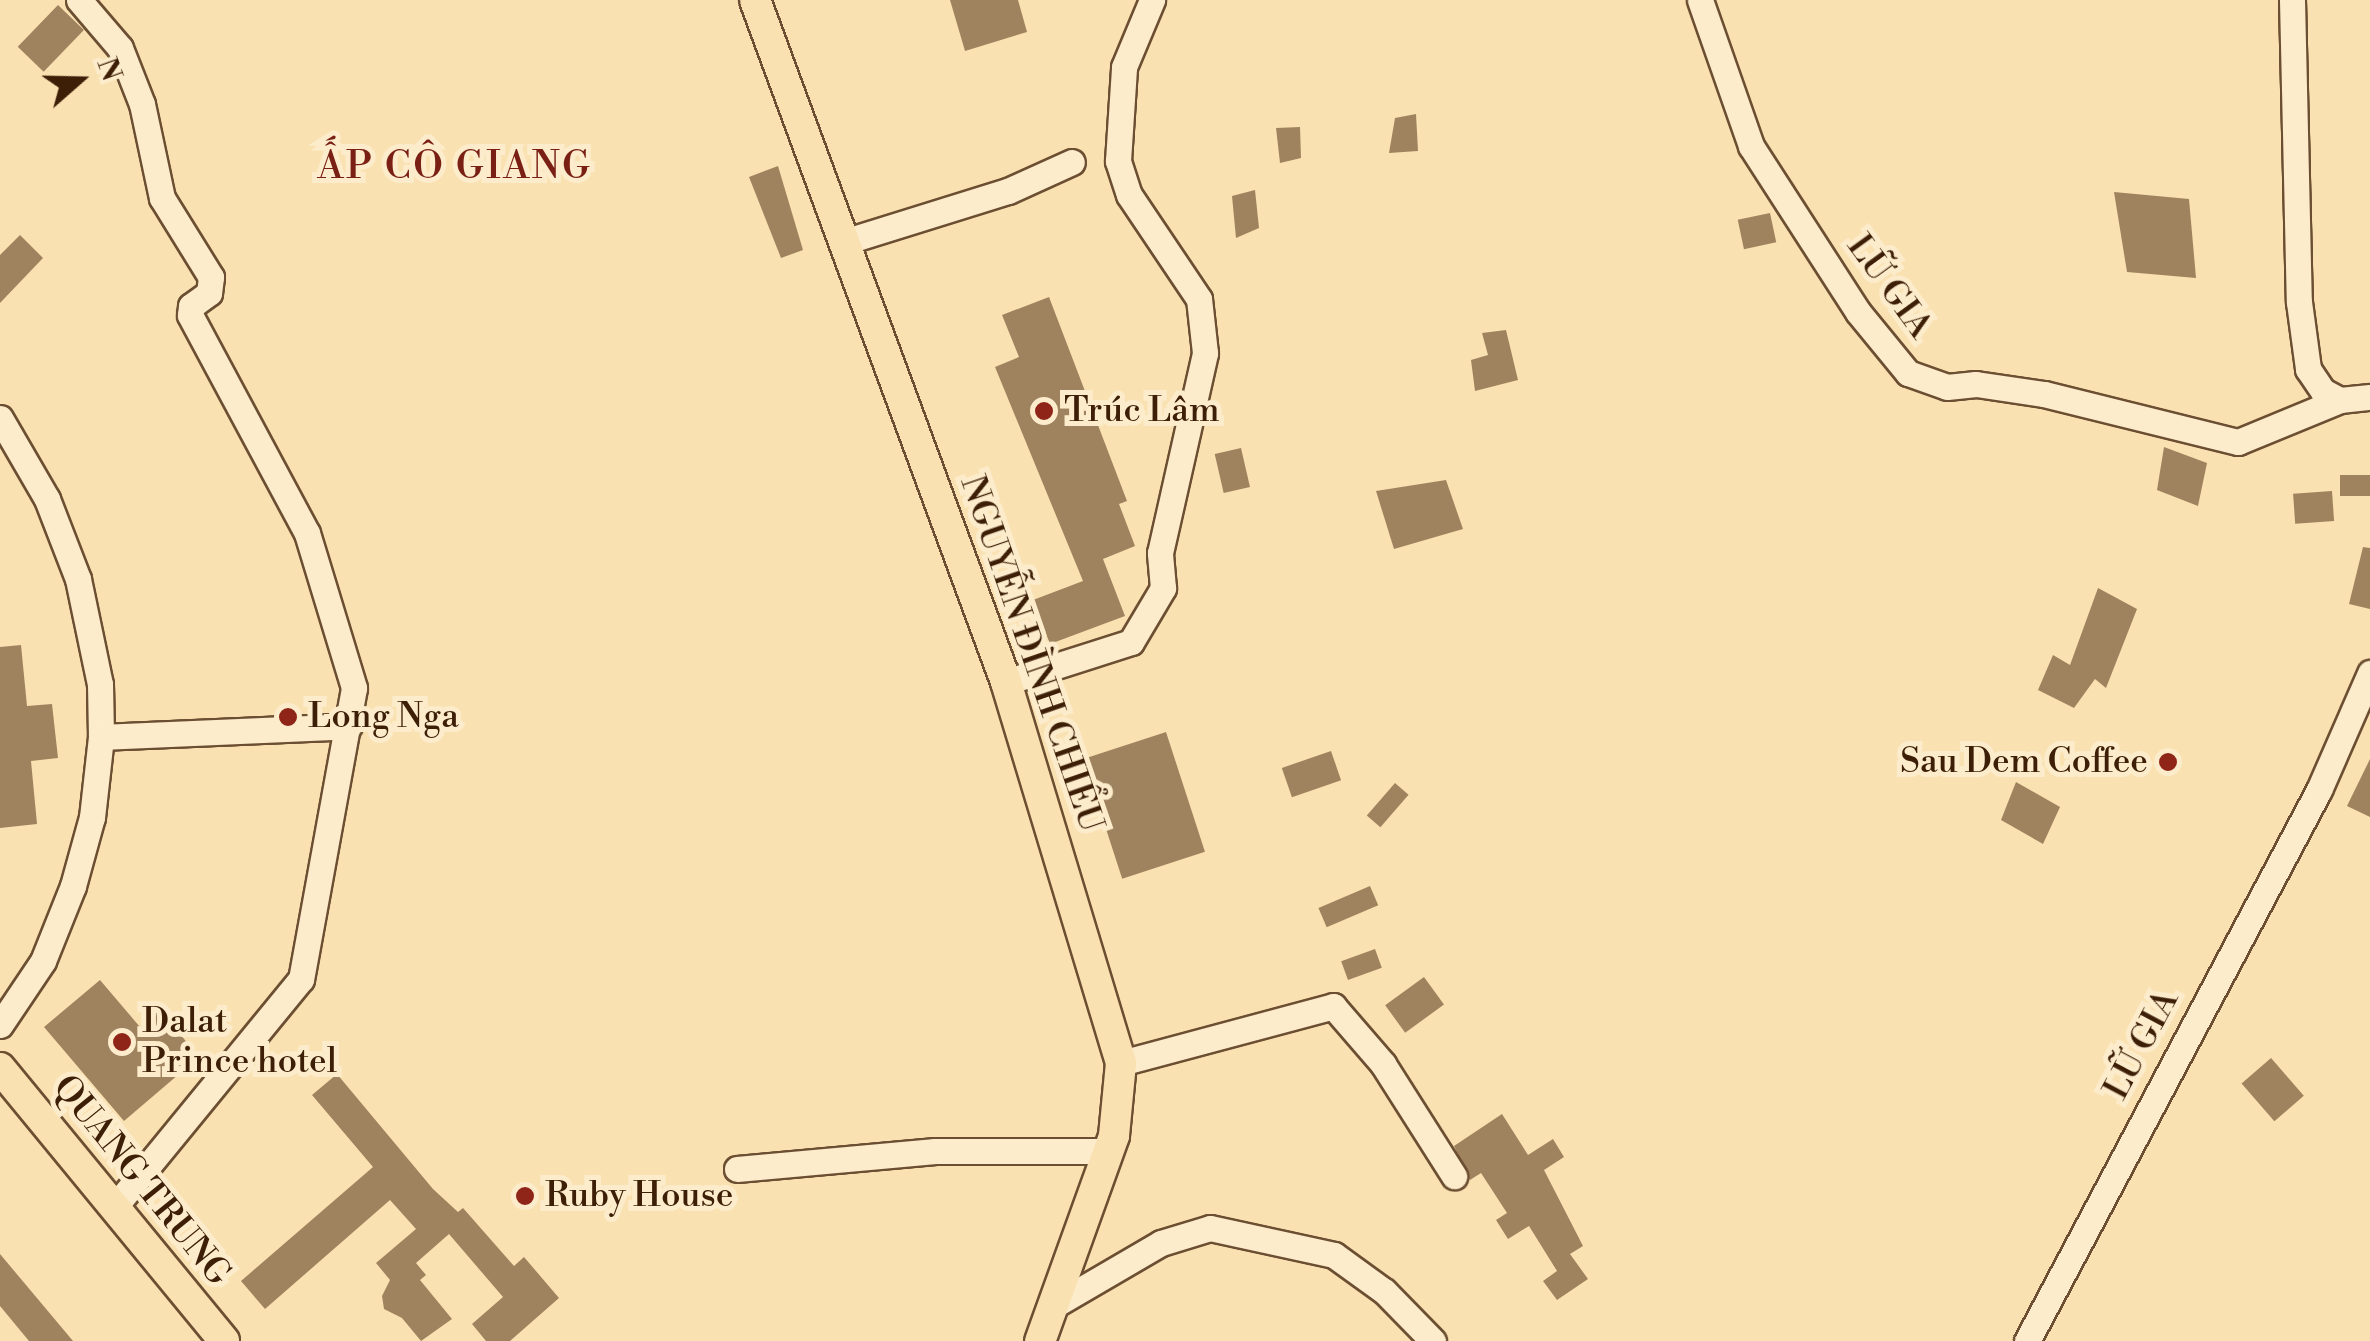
<!DOCTYPE html>
<html>
<head>
<meta charset="utf-8">
<style>
  body { margin:0 }
  #map { position:relative; width:2370px; height:1341px; overflow:hidden; background:#fae1b1; font-family:"Libre Bodoni",serif }
  div>[style] { position:absolute }
  .building>* { inset:0; background:#9f835f; transform-origin:0 0 }
  .roads { filter:drop-shadow(2px 0 #6c4f32) drop-shadow(-2px 0 #6c4f32) drop-shadow(0 2px #6c4f32) drop-shadow(0 -2px #6c4f32) }
  .minor>* { height:25px; margin:-12.5px; padding:0 12.5px; transform-origin:12.5px; border-radius:12.5px; background:#fceccc }
  .major>* { height:30px; margin:-15px; padding:0 15px; transform-origin:15px; border-radius:15px; background:#fae1b1 }
  .dots>* { width:28px; height:28px; translate:-50% -50%; box-sizing:border-box; border:5px solid #fceccc; border-radius:50% }
  span { translate:-50% -50%; white-space:nowrap; text-align:center; line-height:1.15; -webkit-text-stroke:10px #fceccc; paint-order:stroke }
  .street-label { font-size:35px; color:#3d1e07 }
  .poi-label { font-size:35px; color:#3d1e07 }
  .left { translate:0 -50%; text-align:left }
  .right { translate:-100% -50%; text-align:right }
  .neighbourhood-label { font-size:38px; color:#7a1f14; letter-spacing:2.5px }
  .north { position:absolute; left:30px; top:30px; width:100px; height:100px; -webkit-text-stroke:8px #fceccc; paint-order:stroke; rotate:70deg; font-size:28px; font-weight:700; line-height:40px; text-align:center; color:#3d1e07 }
  .north::after { content:''; display:block; margin:auto; width:35px; height:45px; background:#3d1e07; clip-path:polygon(50% 0,100% 100%,50% 72%,0 100%) }
</style>
</head>
<body>
<div id="map">
  <div class="building">
    <i style="clip-path:polygon(950px 0,1018px 0,1027px 32px,965px 51px)"></i>
    <i style="left:58px;top:5px;width:36px;height:58px;rotate:44deg"></i>
    <i style="clip-path:polygon(1416px 114px,1418px 151px,1389px 153px,1395px 118px)"></i>
    <i style="clip-path:polygon(1300px 127px,1301px 158px,1280px 163px,1276px 128px)"></i>
    <i style="clip-path:polygon(778px 166px,803px 250px,781px 258px,749px 177px)"></i>
    <i style="clip-path:polygon(1255px 190px,1259px 228px,1236px 238px,1232px 196px)"></i>
    <i style="clip-path:polygon(2114px 192px,2189px 199px,2196px 278px,2127px 272px)"></i>
    <i style="left:1770px;top:213px;width:30px;height:33px;rotate:78deg"></i>
    <i style="clip-path:polygon(20px 235px,43px 258px,0 303px,0 255px)"></i>
    <i style="clip-path:polygon(1049px 297px,1127px 501px,1119px 504px,1135px 546px,1103px 559px,1125px 616px,1050px 644px,1033px 600px,1083px 581px,995px 367px,1019px 357px,1002px 315px)"></i>
    <i style="clip-path:polygon(1506px 330px,1518px 380px,1475px 391px,1471px 360px,1488px 355px,1482px 333px)"></i>
    <i style="clip-path:polygon(2164px 447px,2207px 463px,2198px 506px,2157px 490px)"></i>
    <i style="left:1241px;top:448px;width:40px;height:27px;rotate:77deg"></i>
    <i style="left:2370px;top:475px;width:21px;height:30px;rotate:90deg"></i>
    <i style="clip-path:polygon(1446px 480px,1463px 529px,1394px 549px,1376px 491px)"></i>
    <i style="left:2332px;top:491px;width:30px;height:39px;rotate:86deg"></i>
    <i style="clip-path:polygon(2363px 547px,2370px 548px,2370px 609px,2349px 604px)"></i>
    <i style="clip-path:polygon(2098px 588px,2137px 609px,2106px 688px,2095px 679px,2074px 708px,2038px 690px,2053px 655px,2070px 665px)"></i>
    <i style="clip-path:polygon(21px 645px,27px 706px,52px 704px,58px 758px,31px 761px,37px 824px,0 828px,0 647px)"></i>
    <i style="left:1166px;top:732px;width:126px;height:87px;rotate:72deg"></i>
    <i style="left:1331px;top:751px;width:31px;height:52px;rotate:71deg"></i>
    <i style="clip-path:polygon(2370px 759px,2370px 817px,2347px 806px)"></i>
    <i style="clip-path:polygon(2016px 782px,2060px 807px,2043px 844px,2001px 820px)"></i>
    <i style="left:1395px;top:783px;width:18px;height:43px;rotate:41deg"></i>
    <i style="left:1370px;top:886px;width:21px;height:56px;rotate:67deg"></i>
    <i style="left:1375px;top:949px;width:20px;height:36px;rotate:70deg"></i>
    <i style="left:1424px;top:977px;width:34px;height:48px;rotate:54deg"></i>
    <i style="clip-path:polygon(100px 980px,140px 1027px,160px 1010px,199px 1057px,124px 1121px,44px 1027px)"></i>
    <i style="left:2271px;top:1058px;width:50px;height:39px;rotate:49deg"></i>
    <i style="clip-path:polygon(337px 1074px,433px 1189px,458px 1212px,463px 1208px,514px 1266px,524px 1257px,559px 1298px,510px 1341px,486px 1341px,472px 1324px,503px 1297px,449px 1234px,416px 1263px,426px 1275px,420px 1280px,452px 1319px,421px 1341px,402px 1318px,384px 1309px,382px 1296px,390px 1280px,376px 1263px,416px 1229px,390px 1200px,265px 1309px,241px 1281px,373px 1167px,312px 1095px)"></i>
    <i style="clip-path:polygon(1502px 1114px,1528px 1155px,1553px 1139px,1564px 1157px,1544px 1170px,1583px 1246px,1570px 1254px,1588px 1279px,1557px 1300px,1543px 1281px,1557px 1271px,1529px 1226px,1508px 1239px,1496px 1220px,1507px 1213px,1481px 1173px,1470px 1180px,1454px 1146px)"></i>
    <i style="clip-path:polygon(0 1254px,73px 1341px,29px 1341px,0 1306px)"></i>
  </div>
  <div class="roads">
    <div class="minor">
      <i style="left:79px;top:0;width:63px;rotate:49.5deg"></i>
      <i style="left:120px;top:48px;width:60px;rotate:68.6deg"></i>
      <i style="left:142px;top:104px;width:96px;rotate:78deg"></i>
      <i style="left:162px;top:198px;width:93px;rotate:58.2deg"></i>
      <i style="left:211px;top:277px;width:16px;rotate:97deg"></i>
      <i style="left:209px;top:293px;width:22px;rotate:144deg"></i>
      <i style="left:191px;top:306px;width:9px;rotate:96deg"></i>
      <i style="left:190px;top:315px;width:247px;rotate:61.8deg"></i>
      <i style="left:307px;top:533px;width:162px;rotate:73.1deg"></i>
      <i style="left:354px;top:688px;width:296px;rotate:100.3deg"></i>
      <i style="left:301px;top:979px;width:293px;rotate:129.3deg"></i>
      <i style="left:1700px;top:0;width:155px;rotate:70.7deg"></i>
      <i style="left:1751px;top:146px;width:197px;rotate:57.2deg"></i>
      <i style="left:1858px;top:312px;width:79px;rotate:50.7deg"></i>
      <i style="left:1908px;top:373px;width:41px;rotate:19.7deg"></i>
      <i style="left:1947px;top:387px;width:29px;rotate:-6deg"></i>
      <i style="left:1976px;top:384px;width:69px;rotate:8.4deg"></i>
      <i style="left:2044px;top:394px;width:200px;rotate:13.9deg"></i>
      <i style="left:2238px;top:442px;width:110px;rotate:-22.4deg"></i>
      <i style="left:2292px;top:0;width:302px;rotate:88.7deg"></i>
      <i style="left:2299px;top:302px;width:68px;rotate:82.3deg"></i>
      <i style="left:2308px;top:369px;width:27px;rotate:56deg"></i>
      <i style="left:2323px;top:391px;width:19px;rotate:28deg"></i>
      <i style="left:2340px;top:400px;width:30px;rotate:-6deg"></i>
      <i style="left:847px;top:241px;width:169px;rotate:-17.3deg"></i>
      <i style="left:1008px;top:191px;width:70px;rotate:-24.4deg"></i>
      <i style="left:0;top:418px;width:94px;rotate:59.9deg"></i>
      <i style="left:47px;top:499px;width:86px;rotate:68.8deg"></i>
      <i style="left:78px;top:579px;width:107px;rotate:78.2deg"></i>
      <i style="left:100px;top:684px;width:53px;rotate:88.9deg"></i>
      <i style="left:101px;top:737px;width:81px;rotate:96.4deg"></i>
      <i style="left:92px;top:817px;width:72px;rotate:105.4deg"></i>
      <i style="left:73px;top:886px;width:81px;rotate:111.8deg"></i>
      <i style="left:43px;top:961px;width:77px;rotate:123.9deg"></i>
      <i style="left:1006px;top:682px;width:131px;rotate:-17.7deg"></i>
      <i style="left:1131px;top:642px;width:63px;rotate:-59.3deg"></i>
      <i style="left:1163px;top:588px;width:35px;rotate:-95deg"></i>
      <i style="left:1160px;top:553px;width:205px;rotate:-77.3deg"></i>
      <i style="left:1205px;top:353px;width:54px;rotate:-96.3deg"></i>
      <i style="left:1199px;top:299px;width:125px;rotate:-123.9deg"></i>
      <i style="left:1129px;top:195px;width:36px;rotate:-108deg"></i>
      <i style="left:1118px;top:161px;width:94px;rotate:-86.3deg"></i>
      <i style="left:1124px;top:67px;width:73px;rotate:-67.3deg"></i>
      <i style="left:101px;top:737px;width:248px;rotate:-2.5deg"></i>
      <i style="left:1121px;top:1063px;width:220px;rotate:-15deg"></i>
      <i style="left:1333px;top:1006px;width:77px;rotate:49.2deg"></i>
      <i style="left:1383px;top:1064px;width:133px;rotate:57.6deg"></i>
      <i style="left:737px;top:1169px;width:199px;rotate:-5.2deg"></i>
      <i style="left:935px;top:1151px;width:174px"></i>
      <i style="left:1053px;top:1306px;width:125px;rotate:-30.3deg"></i>
      <i style="left:1161px;top:1243px;width:51px;rotate:-17deg"></i>
      <i style="left:1210px;top:1228px;width:127px;rotate:12.3deg"></i>
      <i style="left:1334px;top:1255px;width:62px;rotate:35.8deg"></i>
      <i style="left:1384px;top:1291px;width:70px;rotate:45.6deg"></i>
      <i style="left:2027px;top:1341px;width:624px;rotate:-62.08deg"></i>
      <i style="left:2319px;top:790px;width:128px;rotate:-66.4deg"></i>
    </div>
    <div class="major">
      <i style="left:755px;top:0;width:727px;rotate:69.79deg"></i>
      <i style="left:1006px;top:682px;width:398px;rotate:73.2deg"></i>
      <i style="left:1121px;top:1063px;width:73px;rotate:95.5deg"></i>
      <i style="left:1114px;top:1136px;width:218px;rotate:109.8deg"></i>
      <i style="left:0;top:1068px;width:353px;rotate:50.6deg"></i>
    </div>
  </div>
  <div class="dots">
    <i style="left:1044px;top:411px;background:#8f2418"></i>
    <i style="left:288px;top:717px;background:#8f2418"></i>
    <i style="left:2168px;top:762px;background:#8f2418"></i>
    <i style="left:122px;top:1042px;background:#8f2418"></i>
    <i style="left:525px;top:1196px;background:#8f2418"></i>
  </div>
  <div class="street-label">
    <span style="left:1889px;top:287px;rotate:54deg">LỮ GIA</span>
    <span style="left:1031px;top:654px;rotate:71deg">NGUYỄN ĐÌNH CHIỂU</span>
    <span style="left:2142px;top:1045px;rotate:-62deg">LỮ GIA</span>
    <span style="left:141px;top:1181px;rotate:51deg">QUANG TRUNG</span>
  </div>
  <div class="poi-label">
    <span class="left" style="left:1064px;top:411px">Trúc Lâm</span>
    <span class="left" style="left:308px;top:717px">Long Nga</span>
    <span class="right" style="left:2148px;top:762px">Sau Dem Coffee</span>
    <span class="left" style="left:142px;top:1042px">Dalat<br>Prince hotel</span>
    <span class="left" style="left:545px;top:1196px">Ruby House</span>
  </div>
  <div class="neighbourhood-label">
    <span style="left:455px;top:167px">ẤP CÔ GIANG</span>
  </div>
  <div class="north">N</div>
</div>
</body>
</html>
